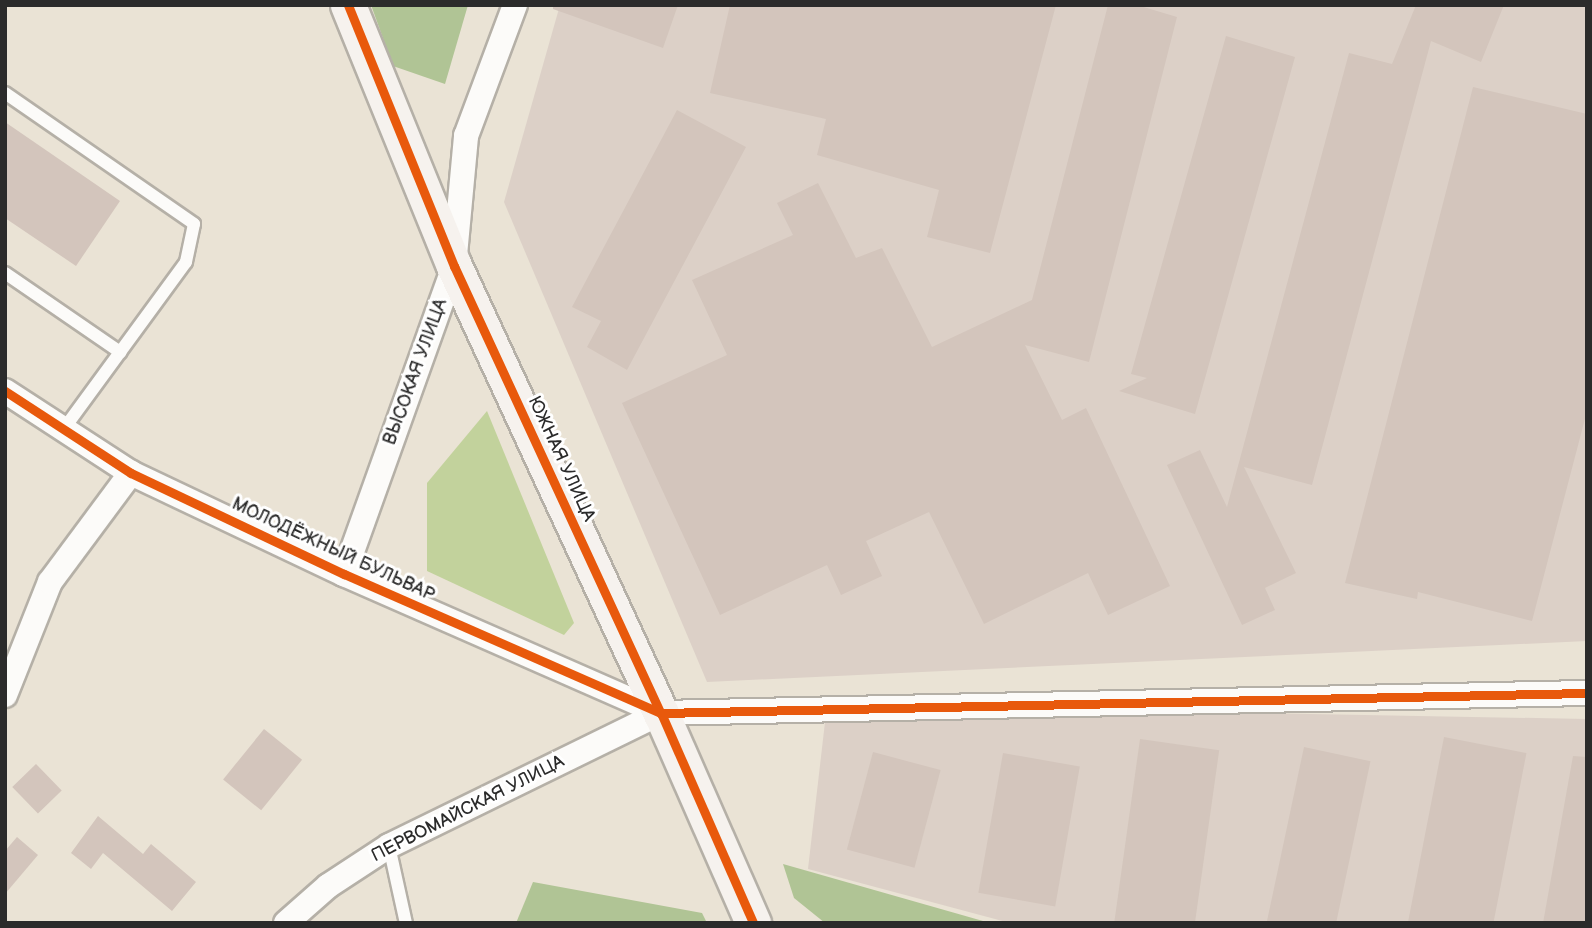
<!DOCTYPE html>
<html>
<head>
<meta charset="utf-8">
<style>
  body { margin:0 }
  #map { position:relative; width:1592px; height:928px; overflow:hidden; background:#eae3d5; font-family:"Balsamiq Sans",sans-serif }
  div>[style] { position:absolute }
  .industrial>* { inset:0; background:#dcd0c7 }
  .green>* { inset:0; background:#c2d29c }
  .forest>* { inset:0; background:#b0c495 }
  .building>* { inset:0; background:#d3c5bc; transform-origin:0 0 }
  .roads { filter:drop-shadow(2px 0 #b5b0a7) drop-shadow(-2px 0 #b5b0a7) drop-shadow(0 2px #b5b0a7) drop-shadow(0 -2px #b5b0a7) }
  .lane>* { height:12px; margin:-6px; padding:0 6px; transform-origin:6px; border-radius:6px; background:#fcfbf9 }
  .street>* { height:24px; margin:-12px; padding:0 12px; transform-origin:12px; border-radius:12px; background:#fcfbf9 }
  .secondary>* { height:35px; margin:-17.5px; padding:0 17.5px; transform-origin:17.5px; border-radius:17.5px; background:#f6f2ee }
  .cycleway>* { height:9px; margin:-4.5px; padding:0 4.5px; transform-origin:4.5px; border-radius:4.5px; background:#e8590c }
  span { translate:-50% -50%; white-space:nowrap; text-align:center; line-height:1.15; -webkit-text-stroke:6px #fff; paint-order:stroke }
  .street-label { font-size:18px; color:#2b2b2b }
  .frame { position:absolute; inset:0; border:7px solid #2b2b2b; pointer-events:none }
</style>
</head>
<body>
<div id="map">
  <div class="industrial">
    <i style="clip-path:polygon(560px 5px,1587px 5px,1587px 641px,707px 682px,504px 202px)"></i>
    <i style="clip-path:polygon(827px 705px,1587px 719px,1586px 923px,1010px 923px,808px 869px)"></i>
  </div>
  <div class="green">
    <i style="clip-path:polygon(487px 411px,574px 623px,564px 635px,427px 571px,427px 483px)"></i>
  </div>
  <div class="forest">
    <i style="clip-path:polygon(371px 5px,468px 5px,445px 84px,393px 66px)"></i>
    <i style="clip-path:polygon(783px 864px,990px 923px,825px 923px,794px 898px)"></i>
    <i style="clip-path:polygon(533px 882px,702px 913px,707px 923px,516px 923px)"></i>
  </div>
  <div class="building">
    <i style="clip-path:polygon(553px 5px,678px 5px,663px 48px,553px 9px)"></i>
    <i style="clip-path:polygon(730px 5px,1056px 5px,990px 253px,927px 237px,939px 190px,817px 155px,826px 119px,710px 93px)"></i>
    <i style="clip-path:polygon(1108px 5px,1137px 5px,1177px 17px,1089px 362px,1025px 345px,1062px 420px,1086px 408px,1170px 586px,1108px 615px,1088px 573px,984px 624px,929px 512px,866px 541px,882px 576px,841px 595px,827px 565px,720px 615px,622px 403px,727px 355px,692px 280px,793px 235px,777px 203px,818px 183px,856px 258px,882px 248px,932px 347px,1032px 300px)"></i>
    <i style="clip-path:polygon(1416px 5px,1504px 5px,1481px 62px,1431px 41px,1312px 485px,1244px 467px,1296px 573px,1265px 588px,1275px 610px,1242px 625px,1167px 465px,1200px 450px,1227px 507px,1349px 53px,1392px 64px)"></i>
    <i style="clip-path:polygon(1226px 36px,1295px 57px,1195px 414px,1119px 391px,1147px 378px,1131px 374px)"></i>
    <i style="clip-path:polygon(1473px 87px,1587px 114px,1587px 411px,1532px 621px,1418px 592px,1417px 599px,1345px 583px)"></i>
    <i style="clip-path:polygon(677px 110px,746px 147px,627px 370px,587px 347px,601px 321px,572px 307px)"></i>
    <i style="clip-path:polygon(5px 122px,120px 201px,76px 266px,5px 218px)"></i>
    <i style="left:264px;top:729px;width:49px;height:65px;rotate:39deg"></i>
    <i style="left:1444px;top:737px;width:84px;height:189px;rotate:11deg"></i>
    <i style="left:1140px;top:739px;width:80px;height:186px;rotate:8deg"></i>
    <i style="left:1304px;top:747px;width:68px;height:179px;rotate:12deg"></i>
    <i style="left:873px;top:752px;width:70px;height:101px;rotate:15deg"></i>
    <i style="left:1003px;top:753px;width:78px;height:142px;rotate:10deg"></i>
    <i style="clip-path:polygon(1573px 756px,1587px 757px,1587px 923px,1543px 923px)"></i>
    <i style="left:36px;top:764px;width:37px;height:33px;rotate:46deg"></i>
    <i style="clip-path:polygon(98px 816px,143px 854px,151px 844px,196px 882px,172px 911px,103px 853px,91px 869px,71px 853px)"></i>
    <i style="clip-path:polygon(17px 837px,38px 855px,5px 894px,5px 851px)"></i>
  </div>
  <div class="roads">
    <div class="lane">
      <i style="left:5px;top:93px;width:230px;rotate:34.7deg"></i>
      <i style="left:194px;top:224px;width:39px;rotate:102deg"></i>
      <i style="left:186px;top:262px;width:208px;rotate:126.2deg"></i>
      <i style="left:5px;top:273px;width:140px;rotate:34.5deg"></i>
      <i style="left:389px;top:846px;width:79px;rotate:77.6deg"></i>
    </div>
    <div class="street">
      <i style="left:5px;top:391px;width:150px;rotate:33.1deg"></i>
      <i style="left:131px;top:473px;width:236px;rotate:25.4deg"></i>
      <i style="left:344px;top:574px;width:346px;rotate:23.7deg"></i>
      <i style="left:661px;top:713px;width:926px;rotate:-1.24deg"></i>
      <i style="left:344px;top:574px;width:327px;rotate:-70.3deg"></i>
      <i style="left:454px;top:266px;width:131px;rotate:-84.7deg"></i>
      <i style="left:466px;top:136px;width:140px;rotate:-69.5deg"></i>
      <i style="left:5px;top:695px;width:122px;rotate:-68.3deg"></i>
      <i style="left:50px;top:582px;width:136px;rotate:-53.4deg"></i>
      <i style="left:286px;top:923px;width:56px;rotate:-41.4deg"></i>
      <i style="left:328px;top:886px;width:73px;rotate:-33.3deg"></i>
      <i style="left:389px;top:846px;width:303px;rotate:-26.1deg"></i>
    </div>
    <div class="secondary">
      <i style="left:348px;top:5px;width:282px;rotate:67.9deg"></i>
      <i style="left:454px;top:266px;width:493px;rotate:65.2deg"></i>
      <i style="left:661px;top:713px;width:229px;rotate:66.3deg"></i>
    </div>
  </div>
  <div class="cycleway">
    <i style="left:348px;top:5px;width:282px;rotate:67.9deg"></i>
    <i style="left:454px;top:266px;width:493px;rotate:65.2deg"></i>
    <i style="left:661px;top:713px;width:229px;rotate:66.3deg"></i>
    <i style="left:5px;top:391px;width:150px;rotate:33.1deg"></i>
    <i style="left:131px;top:473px;width:236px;rotate:25.4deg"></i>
    <i style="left:344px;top:574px;width:346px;rotate:23.7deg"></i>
    <i style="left:661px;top:713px;width:926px;rotate:-1.24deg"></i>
  </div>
  <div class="street-label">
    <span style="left:416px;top:372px;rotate:-70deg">ВЫСОКАЯ УЛИЦА</span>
    <span style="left:561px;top:459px;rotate:65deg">ЮЖНАЯ УЛИЦА</span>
    <span style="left:333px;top:550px;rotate:25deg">МОЛОДЁЖНЫЙ БУЛЬВАР</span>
    <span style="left:468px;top:809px;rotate:-27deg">ПЕРВОМАЙСКАЯ УЛИЦА</span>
  </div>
  <div class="frame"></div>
</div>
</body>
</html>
